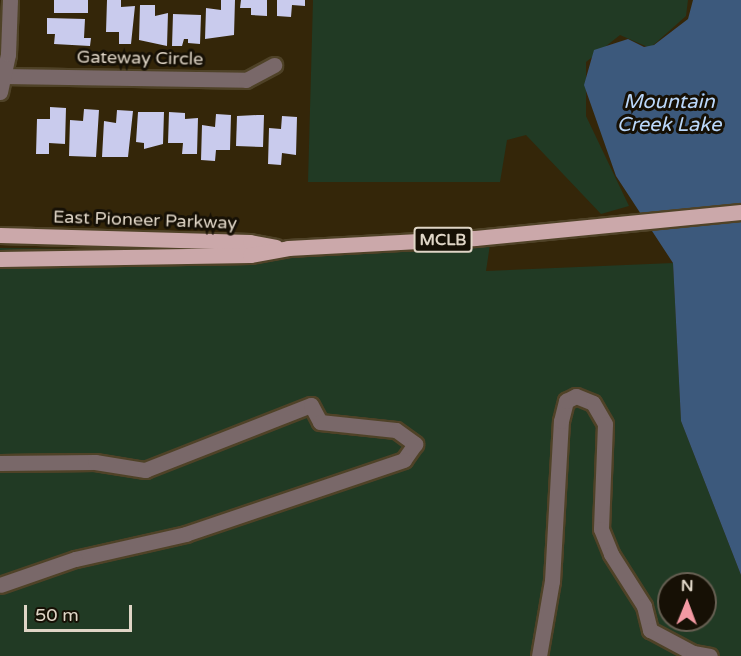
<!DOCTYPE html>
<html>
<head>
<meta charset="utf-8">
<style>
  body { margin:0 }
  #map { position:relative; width:741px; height:656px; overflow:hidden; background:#342609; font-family:"Varela Round",sans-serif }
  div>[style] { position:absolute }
  .green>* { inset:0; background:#213a24 }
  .water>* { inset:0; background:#3c597c }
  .building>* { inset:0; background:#c9cbed; transform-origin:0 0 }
  .roads { filter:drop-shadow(2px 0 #4f4227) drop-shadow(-2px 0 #4f4227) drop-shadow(0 2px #4f4227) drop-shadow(0 -2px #4f4227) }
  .minor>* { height:15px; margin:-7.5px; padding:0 7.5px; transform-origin:7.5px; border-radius:7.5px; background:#796869 }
  .major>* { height:15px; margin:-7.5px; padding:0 7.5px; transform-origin:7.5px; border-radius:7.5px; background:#cba8aa }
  span { translate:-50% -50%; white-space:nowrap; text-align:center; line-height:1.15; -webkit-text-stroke:6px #161005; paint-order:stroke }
  .shield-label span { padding:2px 4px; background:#161005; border:2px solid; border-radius:4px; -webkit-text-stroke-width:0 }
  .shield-label { font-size:16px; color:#dfd5c6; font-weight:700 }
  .street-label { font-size:18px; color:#dfd5c6 }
  .water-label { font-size:20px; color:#bbd8fb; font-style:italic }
  .north { position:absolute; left:657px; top:572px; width:60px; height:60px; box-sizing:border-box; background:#161005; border:2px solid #665f52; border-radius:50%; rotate:1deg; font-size:16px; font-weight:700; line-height:24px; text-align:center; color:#dfd5c6 }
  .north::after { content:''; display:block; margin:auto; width:21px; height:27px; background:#f49aa3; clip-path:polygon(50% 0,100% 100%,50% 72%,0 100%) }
  .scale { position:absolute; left:24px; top:605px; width:108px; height:27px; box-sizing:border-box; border:3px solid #dfd5c6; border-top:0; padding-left:8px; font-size:18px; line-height:21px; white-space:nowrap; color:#dfd5c6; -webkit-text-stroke:4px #161005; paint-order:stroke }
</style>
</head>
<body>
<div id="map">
  <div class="green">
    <i style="clip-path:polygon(313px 0,688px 0,686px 16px,650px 48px,620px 35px,586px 62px,586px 116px,629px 206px,601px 214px,526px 135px,507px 140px,500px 182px,308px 182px)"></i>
    <i style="clip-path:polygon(evenodd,491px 238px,486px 271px,673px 263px,681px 421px,741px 575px,741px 656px,0 656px,0 248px,241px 251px,491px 238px,669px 584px,705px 584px,705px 620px,669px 620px,669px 584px)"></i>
  </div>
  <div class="water">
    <i style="clip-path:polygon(693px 0,741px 0,741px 575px,681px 421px,673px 263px,616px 176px,584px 85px,594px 50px,628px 39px,644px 47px,654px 45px,688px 19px)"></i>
  </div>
  <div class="building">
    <i style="left:54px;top:0;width:34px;height:13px"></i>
    <i style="clip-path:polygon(107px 0,121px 0,121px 7px,135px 6px,131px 44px,119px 44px,119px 32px,106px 32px)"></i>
    <i style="clip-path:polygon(221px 0,235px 0,234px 35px,205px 39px,206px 8px,221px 10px)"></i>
    <i style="clip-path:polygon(241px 0,267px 0,267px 16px,251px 15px,251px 8px,240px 8px)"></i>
    <i style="clip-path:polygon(277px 0,305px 0,305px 6px,292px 5px,291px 17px,277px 16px)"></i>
    <i style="clip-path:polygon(140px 5px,155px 5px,155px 16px,168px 13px,167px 46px,139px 40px)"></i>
    <i style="clip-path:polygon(173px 14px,201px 15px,200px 44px,188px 43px,188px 39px,184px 39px,182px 46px,172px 46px)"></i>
    <i style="clip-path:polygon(47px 18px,85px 19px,84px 38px,91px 38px,90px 46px,54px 44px,55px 34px,47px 34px)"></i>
    <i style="clip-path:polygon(50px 107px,66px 108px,65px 144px,49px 143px,49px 154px,36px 154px,37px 119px,50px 119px)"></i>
    <i style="clip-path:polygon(84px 109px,99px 110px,96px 157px,69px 156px,70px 120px,83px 121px)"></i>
    <i style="clip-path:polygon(117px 110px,133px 111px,128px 157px,102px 157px,104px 121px,116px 123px)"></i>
    <i style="clip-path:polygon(138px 112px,164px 112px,163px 144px,144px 149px,144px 143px,136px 142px)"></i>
    <i style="clip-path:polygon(169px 112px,185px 113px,185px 119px,198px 118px,197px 154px,182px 154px,183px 143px,168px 143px)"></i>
    <i style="clip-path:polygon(216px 114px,231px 115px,230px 150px,216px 150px,215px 161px,201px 160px,202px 125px,215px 127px)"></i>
    <i style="clip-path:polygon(257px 115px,264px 115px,263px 147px,236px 146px,237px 116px)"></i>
    <i style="clip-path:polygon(282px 116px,297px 117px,296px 155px,282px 153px,281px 165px,268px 164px,269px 128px,281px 129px)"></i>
  </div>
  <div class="roads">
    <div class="minor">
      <i style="left:3px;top:76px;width:243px;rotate:0.9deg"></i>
      <i style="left:246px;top:80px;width:32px;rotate:-28deg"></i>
      <i style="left:0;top:92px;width:39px;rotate:-78deg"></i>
      <i style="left:8px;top:54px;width:54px;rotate:-87.9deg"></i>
      <i style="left:0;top:463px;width:95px;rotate:-0.6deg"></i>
      <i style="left:95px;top:462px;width:51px;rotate:9.1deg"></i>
      <i style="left:145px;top:470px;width:178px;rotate:-21.4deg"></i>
      <i style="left:311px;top:405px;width:19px;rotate:62deg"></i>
      <i style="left:320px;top:422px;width:76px;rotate:6deg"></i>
      <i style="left:396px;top:430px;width:24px;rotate:36deg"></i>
      <i style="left:415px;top:444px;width:19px;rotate:125deg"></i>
      <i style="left:404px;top:460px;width:230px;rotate:161.3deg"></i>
      <i style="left:186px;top:534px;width:114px;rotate:167.3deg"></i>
      <i style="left:75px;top:559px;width:79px;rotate:160.9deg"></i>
      <i style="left:539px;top:656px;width:76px;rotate:-80.2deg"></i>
      <i style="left:552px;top:581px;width:160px;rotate:-86.8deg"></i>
      <i style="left:561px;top:421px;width:21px;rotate:-76deg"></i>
      <i style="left:566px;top:401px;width:11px;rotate:-27deg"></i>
      <i style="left:576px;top:396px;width:18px;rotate:22deg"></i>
      <i style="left:593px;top:403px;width:24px;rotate:60deg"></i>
      <i style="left:605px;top:424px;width:105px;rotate:92.2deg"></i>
      <i style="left:601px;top:529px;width:27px;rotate:68deg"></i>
      <i style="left:611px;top:554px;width:62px;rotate:57.6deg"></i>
      <i style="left:644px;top:606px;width:25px;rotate:76deg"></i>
      <i style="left:650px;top:630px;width:49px;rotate:28.1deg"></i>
      <i style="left:693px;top:653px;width:17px;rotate:10deg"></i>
    </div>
    <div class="major">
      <i style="left:0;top:235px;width:250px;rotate:1.6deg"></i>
      <i style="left:250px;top:242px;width:26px;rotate:11deg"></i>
      <i style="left:0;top:259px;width:250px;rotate:-0.9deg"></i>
      <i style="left:250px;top:255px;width:39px;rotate:-10deg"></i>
      <i style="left:288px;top:248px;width:187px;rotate:-3.1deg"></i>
      <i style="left:475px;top:238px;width:267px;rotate:-5.6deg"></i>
    </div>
  </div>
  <div class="shield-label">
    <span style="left:443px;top:240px">MCLB</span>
  </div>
  <div class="street-label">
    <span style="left:140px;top:58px;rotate:1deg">Gateway Circle</span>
    <span style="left:145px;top:220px;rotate:2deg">East Pioneer Parkway</span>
  </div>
  <div class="water-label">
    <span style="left:669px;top:114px">Mountain<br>Creek Lake</span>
  </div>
  <div class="north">N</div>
  <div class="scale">50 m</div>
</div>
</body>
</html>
